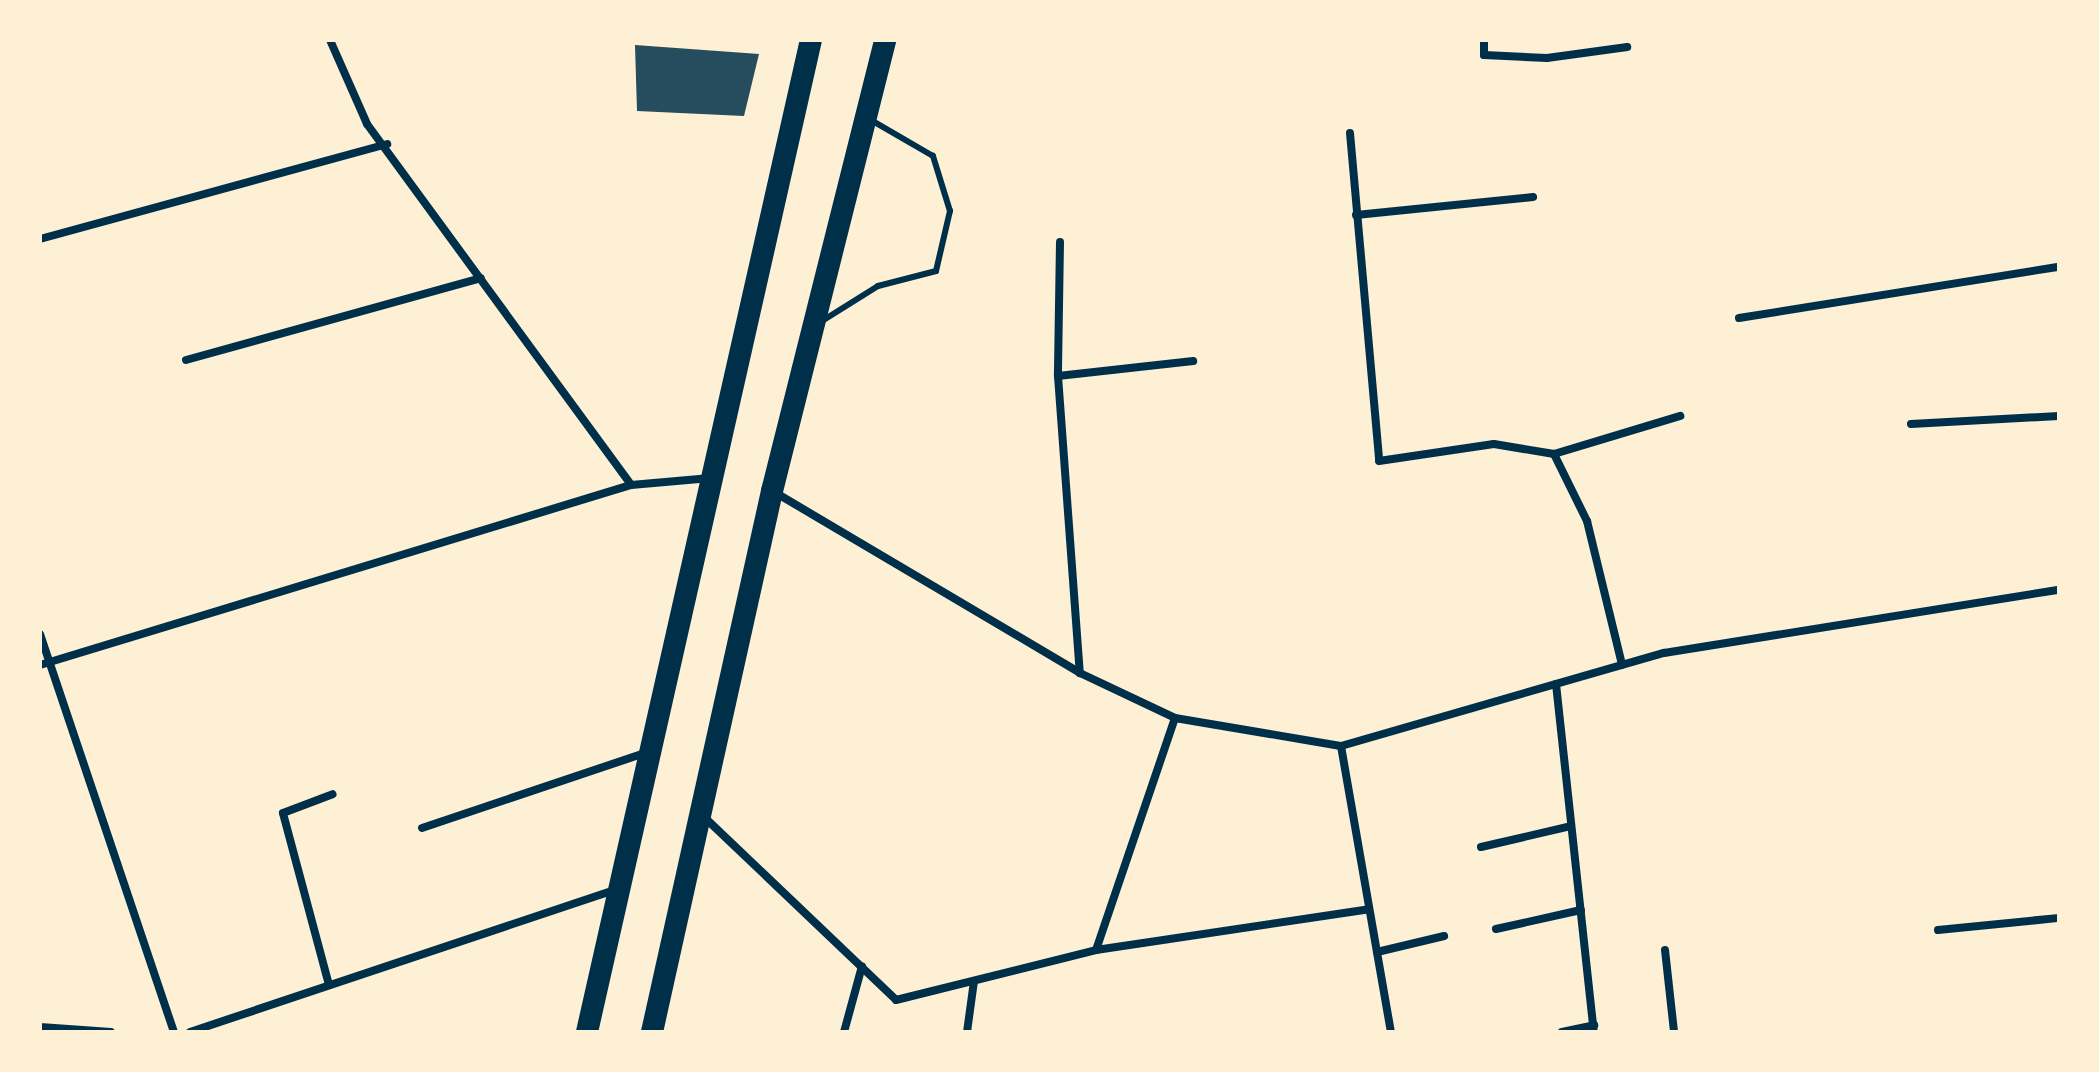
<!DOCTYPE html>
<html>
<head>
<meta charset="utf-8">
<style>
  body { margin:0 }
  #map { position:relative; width:2099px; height:1072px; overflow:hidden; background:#fdf0d5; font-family:"Alegreya Sans",sans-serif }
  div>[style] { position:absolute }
  .building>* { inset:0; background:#264d5e }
  .service>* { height:6px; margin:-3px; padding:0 3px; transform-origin:3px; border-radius:3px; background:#003049 }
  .minor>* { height:8px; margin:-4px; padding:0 4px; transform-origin:4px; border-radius:4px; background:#003049 }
  .trunk>* { height:22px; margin:-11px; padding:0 11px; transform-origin:11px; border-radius:11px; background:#003049 }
  span { translate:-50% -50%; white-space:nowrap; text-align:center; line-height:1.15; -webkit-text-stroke:8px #fdf0d5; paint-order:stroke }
  .frame { position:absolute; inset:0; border:42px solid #fdf0d5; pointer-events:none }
</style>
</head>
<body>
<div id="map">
  <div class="building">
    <i style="clip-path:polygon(635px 45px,759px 54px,744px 116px,637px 111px)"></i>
  </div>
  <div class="service">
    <i style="left:822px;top:321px;width:66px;rotate:-32deg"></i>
    <i style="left:878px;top:286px;width:60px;rotate:-14.5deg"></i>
    <i style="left:936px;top:271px;width:62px;rotate:-76.9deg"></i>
    <i style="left:950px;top:211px;width:58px;rotate:-107.2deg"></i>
    <i style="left:933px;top:156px;width:72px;rotate:-149.9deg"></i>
  </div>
  <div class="minor">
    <i style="left:330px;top:40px;width:92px;rotate:66.2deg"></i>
    <i style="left:367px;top:124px;width:447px;rotate:53.8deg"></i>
    <i style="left:1484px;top:40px;width:15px;rotate:90deg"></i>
    <i style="left:1484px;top:55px;width:63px;rotate:2.7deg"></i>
    <i style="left:1547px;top:58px;width:81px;rotate:-7.8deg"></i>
    <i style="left:1350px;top:133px;width:329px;rotate:84.9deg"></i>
    <i style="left:1379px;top:461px;width:116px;rotate:-8.4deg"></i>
    <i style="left:1494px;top:444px;width:61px;rotate:9.5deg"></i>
    <i style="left:1554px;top:454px;width:75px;rotate:63.8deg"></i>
    <i style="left:1587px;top:521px;width:148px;rotate:76.3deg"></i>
    <i style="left:1356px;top:215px;width:178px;rotate:-5.8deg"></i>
    <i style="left:40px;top:239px;width:360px;rotate:-15.3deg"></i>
    <i style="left:1060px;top:242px;width:134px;rotate:90.9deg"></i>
    <i style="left:1058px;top:376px;width:298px;rotate:85.8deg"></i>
    <i style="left:1739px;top:318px;width:324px;rotate:-9.1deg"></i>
    <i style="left:186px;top:360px;width:306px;rotate:-15.5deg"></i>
    <i style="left:1058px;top:376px;width:136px;rotate:-6.3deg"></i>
    <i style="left:1911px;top:424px;width:148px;rotate:-3.1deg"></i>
    <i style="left:1554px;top:454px;width:132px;rotate:-16.8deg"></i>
    <i style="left:776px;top:493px;width:353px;rotate:30.6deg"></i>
    <i style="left:1080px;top:673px;width:105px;rotate:25.3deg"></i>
    <i style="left:1175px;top:718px;width:168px;rotate:9.6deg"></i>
    <i style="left:1341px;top:746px;width:336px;rotate:-16.1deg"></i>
    <i style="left:1664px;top:653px;width:400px;rotate:-9.1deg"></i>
    <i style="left:40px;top:634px;width:420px;rotate:71.4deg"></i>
    <i style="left:40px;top:665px;width:618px;rotate:-16.94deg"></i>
    <i style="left:631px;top:485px;width:80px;rotate:-5deg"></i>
    <i style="left:1556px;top:684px;width:350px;rotate:83.8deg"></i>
    <i style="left:1341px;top:746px;width:290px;rotate:80.1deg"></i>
    <i style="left:702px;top:815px;width:268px;rotate:43.6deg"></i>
    <i style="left:896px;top:1000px;width:206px;rotate:-14deg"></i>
    <i style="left:1096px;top:950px;width:276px;rotate:-8.5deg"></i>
    <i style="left:422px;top:828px;width:235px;rotate:-18.6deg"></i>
    <i style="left:1481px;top:847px;width:92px;rotate:-13.1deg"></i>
    <i style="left:1496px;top:929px;width:87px;rotate:-12.6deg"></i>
    <i style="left:1938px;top:930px;width:122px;rotate:-5.7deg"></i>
    <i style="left:1096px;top:950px;width:245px;rotate:-71.2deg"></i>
    <i style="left:1665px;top:950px;width:82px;rotate:83.7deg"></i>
    <i style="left:1377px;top:952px;width:69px;rotate:-13.4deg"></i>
    <i style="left:329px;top:985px;width:178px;rotate:-105deg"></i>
    <i style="left:283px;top:813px;width:53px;rotate:-20.8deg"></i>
    <i style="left:40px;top:1027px;width:71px;rotate:4deg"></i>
    <i style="left:190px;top:1032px;width:450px;rotate:-18.5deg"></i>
    <i style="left:844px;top:1032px;width:68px;rotate:-74.7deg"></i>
    <i style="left:967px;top:1032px;width:51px;rotate:-82.2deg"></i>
    <i style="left:1562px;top:1032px;width:33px;rotate:-12deg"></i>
  </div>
  <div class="trunk">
    <i style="left:587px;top:1032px;width:1017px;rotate:-77.28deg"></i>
    <i style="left:652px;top:1032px;width:554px;rotate:-77.49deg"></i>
    <i style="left:772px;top:491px;width:465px;rotate:-75.9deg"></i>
  </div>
  <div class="frame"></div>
</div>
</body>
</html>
